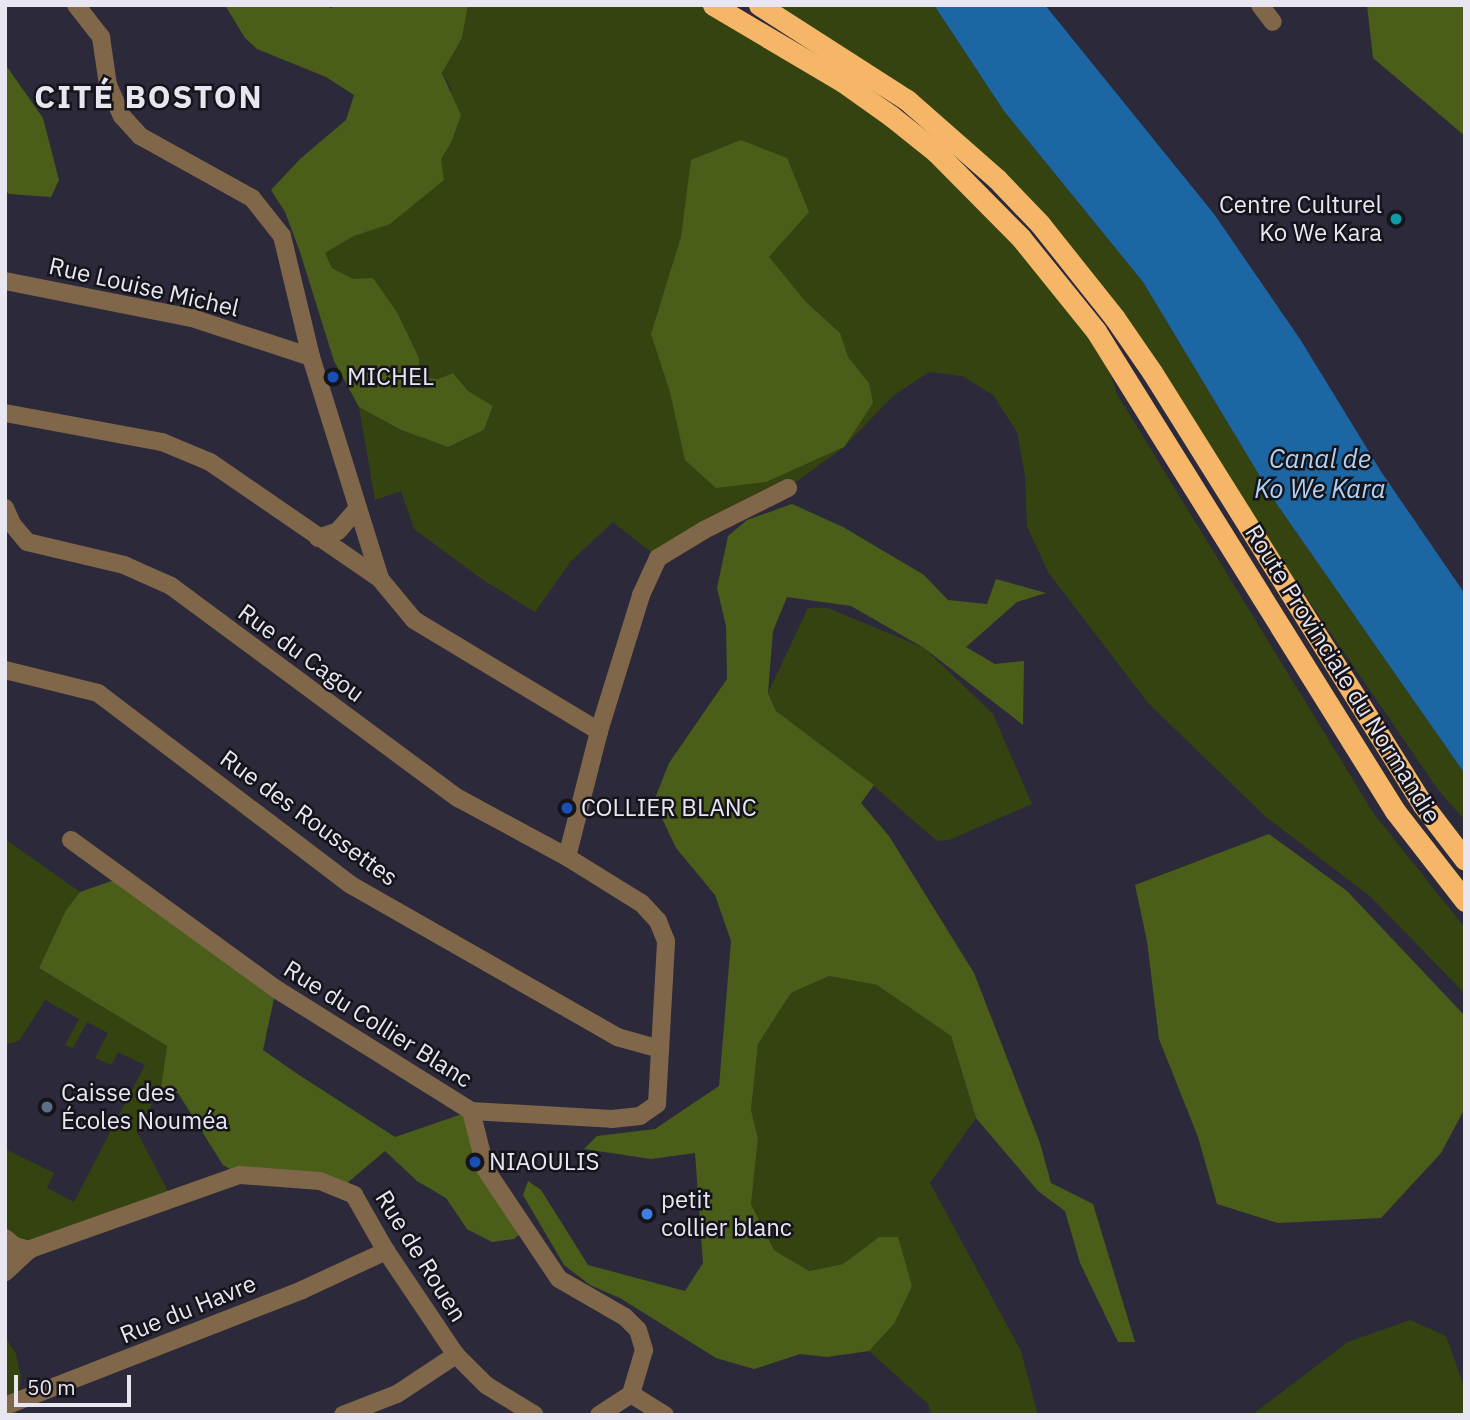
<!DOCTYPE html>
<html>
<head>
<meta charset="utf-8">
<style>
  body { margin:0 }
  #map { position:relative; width:1470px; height:1420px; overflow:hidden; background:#2c2a3a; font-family:"IBM Plex Sans",sans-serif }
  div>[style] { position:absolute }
  .green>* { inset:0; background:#34430f }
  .forest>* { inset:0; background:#4a5e19 }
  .water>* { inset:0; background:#1b66a3 }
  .minor>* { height:18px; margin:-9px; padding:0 9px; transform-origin:9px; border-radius:9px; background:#806749 }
  .highway>* { height:21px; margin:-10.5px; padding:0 10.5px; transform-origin:10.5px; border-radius:10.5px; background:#f5b767 }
  .dots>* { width:19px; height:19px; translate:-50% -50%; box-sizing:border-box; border:4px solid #15141b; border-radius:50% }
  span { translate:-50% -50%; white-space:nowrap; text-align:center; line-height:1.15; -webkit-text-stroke:5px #15141b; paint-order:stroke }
  .poi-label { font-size:24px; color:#e8e7f1 }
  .right { translate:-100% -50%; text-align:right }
  .left { translate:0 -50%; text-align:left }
  .street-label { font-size:24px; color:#e8e7f1 }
  .water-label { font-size:26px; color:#afd1f4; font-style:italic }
  .district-label { font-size:32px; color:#e8e7f1; font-weight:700; letter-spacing:2px }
  .frame { position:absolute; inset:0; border:7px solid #e8e7f1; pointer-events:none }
  .scale { position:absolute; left:14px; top:1375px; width:117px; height:32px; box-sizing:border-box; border:4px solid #e8e7f1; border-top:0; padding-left:9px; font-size:21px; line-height:24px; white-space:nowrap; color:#e8e7f1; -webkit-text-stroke:5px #15141b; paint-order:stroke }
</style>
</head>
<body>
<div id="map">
  <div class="green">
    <i style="clip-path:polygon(468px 5px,713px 5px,891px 116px,1096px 331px,1117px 394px,1374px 814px,1465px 928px,1465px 994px,1371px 897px,1266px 817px,1148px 703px,1048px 572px,1027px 526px,1025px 476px,1017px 432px,993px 395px,962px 376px,929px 372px,894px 395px,844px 447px,788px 488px,658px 558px,613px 522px,571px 561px,535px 612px,483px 580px,414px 529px,401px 491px,375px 500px,359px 407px,401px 430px,448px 447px,484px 430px,493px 407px,468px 391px,453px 373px,438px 379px,419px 377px,419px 358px,397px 312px,353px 279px,332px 268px,325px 253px,354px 236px,390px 224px,451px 143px,451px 88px,442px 73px,462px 38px)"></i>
    <i style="clip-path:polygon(759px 5px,934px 5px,1004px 111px,1143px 282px,1276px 503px,1465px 774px,1465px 820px,1439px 791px,1114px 317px,997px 179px)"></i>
    <i style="clip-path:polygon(808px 608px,828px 608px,924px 648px,993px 714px,1032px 804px,949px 840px,937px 841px,868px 781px,776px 711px,768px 693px)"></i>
    <i style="clip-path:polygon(5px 839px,80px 892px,66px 910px,39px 968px,167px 1046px,161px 1087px,137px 1132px,172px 1199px,29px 1250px,5px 1238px,5px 1149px,54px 1173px,47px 1188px,74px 1202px,145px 1065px,118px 1052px,111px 1065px,95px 1058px,108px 1033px,87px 1022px,73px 1048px,65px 1045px,79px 1019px,45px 1000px,19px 1041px,5px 1045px)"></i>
    <i style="clip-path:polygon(829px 976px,877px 985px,951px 1036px,976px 1118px,930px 1183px,1021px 1351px,1038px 1415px,932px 1415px,928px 1404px,869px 1351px,894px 1324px,879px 1237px,843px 1264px,809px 1271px,774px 1250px,751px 1204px,758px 1138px,751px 1110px,758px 1044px,791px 993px)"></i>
    <i style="clip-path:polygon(1410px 1320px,1446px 1336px,1465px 1389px,1465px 1415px,1252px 1415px,1348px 1342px)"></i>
    <i style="clip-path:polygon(5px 1336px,16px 1354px,21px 1377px,16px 1415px,5px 1415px)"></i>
  </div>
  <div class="forest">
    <i style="clip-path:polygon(225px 5px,324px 5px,331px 8px,338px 5px,468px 5px,462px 38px,442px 73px,461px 115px,451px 143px,441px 159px,444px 180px,390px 224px,354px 236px,325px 253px,332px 268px,353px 279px,373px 278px,397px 312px,419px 358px,419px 377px,438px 379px,453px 373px,468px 391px,493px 406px,484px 430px,448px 447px,401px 430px,359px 407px,334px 361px,300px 252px,285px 212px,271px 190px,300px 159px,346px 120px,354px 95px,326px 77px,257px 49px,245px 38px)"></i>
    <i style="clip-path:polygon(1367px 5px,1465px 5px,1465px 136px,1373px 58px)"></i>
    <i style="clip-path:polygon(5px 64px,43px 118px,59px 180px,51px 197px,9px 194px,5px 190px)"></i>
    <i style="clip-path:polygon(741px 140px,787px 158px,809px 212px,769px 257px,806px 302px,840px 333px,848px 357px,869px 383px,873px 403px,844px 447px,766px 482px,716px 488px,685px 460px,670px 392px,651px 334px,681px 237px,691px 160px)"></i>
    <i style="clip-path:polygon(792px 504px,843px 527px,924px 575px,948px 600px,987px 604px,996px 579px,1046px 593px,1017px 602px,966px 647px,995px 664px,1024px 661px,1023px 725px,924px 648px,851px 606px,787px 597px,773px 631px,768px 693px,776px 711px,874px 785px,861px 803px,889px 836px,974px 973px,1040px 1143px,1051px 1183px,1093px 1204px,1135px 1342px,1118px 1342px,1080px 1263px,1065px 1211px,1038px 1191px,976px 1118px,951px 1036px,877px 985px,829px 976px,791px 993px,758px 1044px,751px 1110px,758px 1138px,751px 1204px,774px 1250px,809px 1271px,843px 1264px,879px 1237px,898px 1237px,912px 1286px,894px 1324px,869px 1351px,827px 1357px,800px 1354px,754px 1369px,716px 1358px,620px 1298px,590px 1285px,564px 1265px,523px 1195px,528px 1181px,541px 1190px,588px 1265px,685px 1291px,703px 1263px,695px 1153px,651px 1159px,584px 1149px,597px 1136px,655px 1129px,719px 1086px,731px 941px,715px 895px,676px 848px,654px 801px,669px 763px,727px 679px,726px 626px,717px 588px,728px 536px,747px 520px)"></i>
    <i style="clip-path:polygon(1269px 834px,1347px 891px,1465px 1016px,1465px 1108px,1441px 1153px,1381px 1218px,1278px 1223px,1217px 1204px,1198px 1137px,1159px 1039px,1147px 941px,1135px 885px)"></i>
    <i style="clip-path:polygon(123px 877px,276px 989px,263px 1050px,296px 1073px,395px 1137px,471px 1111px,486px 1170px,526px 1228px,514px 1239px,492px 1242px,467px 1229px,446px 1198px,417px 1181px,385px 1151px,340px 1189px,240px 1175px,223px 1165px,178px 1093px,161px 1087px,167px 1046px,39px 968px,66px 910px,80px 892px)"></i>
  </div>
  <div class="water">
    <i style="clip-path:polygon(934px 5px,1045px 5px,1214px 214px,1300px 339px,1382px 473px,1465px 594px,1465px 774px,1276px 503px,1143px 282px,1004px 111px)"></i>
  </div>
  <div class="minor">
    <i style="left:76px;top:5px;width:41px;rotate:52deg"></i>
    <i style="left:101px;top:37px;width:49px;rotate:81.7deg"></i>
    <i style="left:108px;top:85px;width:34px;rotate:66deg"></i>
    <i style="left:122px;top:116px;width:27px;rotate:48deg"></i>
    <i style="left:140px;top:136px;width:128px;rotate:29deg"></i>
    <i style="left:252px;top:198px;width:48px;rotate:51.7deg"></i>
    <i style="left:282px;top:236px;width:124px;rotate:76.5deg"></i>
    <i style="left:1260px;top:5px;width:21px;rotate:53deg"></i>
    <i style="left:5px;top:281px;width:191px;rotate:11.2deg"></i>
    <i style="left:192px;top:318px;width:125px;rotate:18.1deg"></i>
    <i style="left:311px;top:357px;width:232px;rotate:72.7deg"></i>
    <i style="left:5px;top:413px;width:160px;rotate:10.5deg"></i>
    <i style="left:162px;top:442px;width:52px;rotate:22.6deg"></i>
    <i style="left:210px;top:462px;width:206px;rotate:34.5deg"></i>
    <i style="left:380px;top:579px;width:53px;rotate:50.3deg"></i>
    <i style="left:414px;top:620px;width:216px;rotate:31deg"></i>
    <i style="left:5px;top:508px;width:17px;rotate:66deg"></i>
    <i style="left:12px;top:524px;width:23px;rotate:50deg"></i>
    <i style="left:27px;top:542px;width:100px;rotate:13.3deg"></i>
    <i style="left:124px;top:565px;width:51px;rotate:24.1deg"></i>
    <i style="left:171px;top:586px;width:357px;rotate:36.5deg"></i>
    <i style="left:458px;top:798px;width:124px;rotate:28.4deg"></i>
    <i style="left:318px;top:538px;width:21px;rotate:-19deg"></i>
    <i style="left:338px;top:531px;width:29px;rotate:-49deg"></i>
    <i style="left:5px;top:670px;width:96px;rotate:13.9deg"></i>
    <i style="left:98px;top:693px;width:318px;rotate:37.2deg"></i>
    <i style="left:351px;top:885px;width:306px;rotate:29.7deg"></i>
    <i style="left:617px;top:1037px;width:45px;rotate:15.6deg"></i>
    <i style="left:71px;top:840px;width:253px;rotate:36deg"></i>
    <i style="left:276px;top:989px;width:230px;rotate:32deg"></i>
    <i style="left:471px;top:1111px;width:141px;rotate:3.2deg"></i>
    <i style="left:612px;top:1119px;width:28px;rotate:-6deg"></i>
    <i style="left:640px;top:1116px;width:21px;rotate:-35deg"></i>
    <i style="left:657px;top:1104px;width:163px;rotate:-86.8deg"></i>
    <i style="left:666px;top:941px;width:22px;rotate:-112deg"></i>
    <i style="left:658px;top:921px;width:25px;rotate:-133deg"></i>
    <i style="left:641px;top:903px;width:87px;rotate:-148.1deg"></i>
    <i style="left:567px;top:857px;width:130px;rotate:-75.7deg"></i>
    <i style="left:599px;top:731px;width:142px;rotate:-72.8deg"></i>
    <i style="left:641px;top:595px;width:41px;rotate:-65.3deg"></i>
    <i style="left:658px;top:558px;width:54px;rotate:-31.3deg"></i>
    <i style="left:704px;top:530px;width:94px;rotate:-26.6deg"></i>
    <i style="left:471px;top:1111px;width:61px;rotate:75.7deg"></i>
    <i style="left:486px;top:1170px;width:131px;rotate:56.2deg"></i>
    <i style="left:559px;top:1279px;width:76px;rotate:29.9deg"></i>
    <i style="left:625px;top:1317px;width:18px;rotate:45deg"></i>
    <i style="left:638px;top:1330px;width:21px;rotate:73deg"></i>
    <i style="left:644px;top:1350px;width:46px;rotate:106.5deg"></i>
    <i style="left:631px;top:1394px;width:40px;rotate:32deg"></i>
    <i style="left:5px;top:1238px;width:13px;rotate:39deg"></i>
    <i style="left:15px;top:1246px;width:15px;rotate:16deg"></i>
    <i style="left:29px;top:1250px;width:33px;rotate:137deg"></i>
    <i style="left:5px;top:1258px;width:249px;rotate:-19.5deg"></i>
    <i style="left:240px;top:1175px;width:80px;rotate:4.3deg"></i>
    <i style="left:320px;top:1181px;width:37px;rotate:22deg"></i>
    <i style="left:354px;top:1195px;width:64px;rotate:60.3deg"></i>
    <i style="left:386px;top:1251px;width:125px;rotate:56.1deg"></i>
    <i style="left:456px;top:1355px;width:42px;rotate:45deg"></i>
    <i style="left:486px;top:1385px;width:57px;rotate:31.5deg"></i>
    <i style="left:5px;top:1406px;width:319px;rotate:-21.3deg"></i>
    <i style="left:302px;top:1290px;width:93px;rotate:-24.9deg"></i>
    <i style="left:343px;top:1415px;width:58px;rotate:-21.3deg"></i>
    <i style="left:397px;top:1394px;width:71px;rotate:-33.5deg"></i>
    <i style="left:599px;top:1415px;width:38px;rotate:-33deg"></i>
  </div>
  <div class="highway">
    <i style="left:713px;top:5px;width:151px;rotate:30.6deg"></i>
    <i style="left:843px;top:82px;width:59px;rotate:35.3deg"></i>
    <i style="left:891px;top:116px;width:58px;rotate:38.7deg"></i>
    <i style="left:936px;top:152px;width:121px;rotate:45.3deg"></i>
    <i style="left:1021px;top:238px;width:119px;rotate:51.1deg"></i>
    <i style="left:1096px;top:331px;width:566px;rotate:58.08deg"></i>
    <i style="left:1395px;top:811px;width:114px;rotate:52.1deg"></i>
    <i style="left:759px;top:5px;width:176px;rotate:32.7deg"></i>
    <i style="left:907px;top:100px;width:120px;rotate:41.3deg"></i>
    <i style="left:997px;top:179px;width:62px;rotate:46.3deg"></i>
    <i style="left:1040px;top:224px;width:119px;rotate:51.5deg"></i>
    <i style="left:1114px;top:317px;width:67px;rotate:55.4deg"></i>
    <i style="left:1152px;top:372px;width:511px;rotate:57.96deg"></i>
    <i style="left:1423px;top:805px;width:69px;rotate:52.6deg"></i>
  </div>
  <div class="dots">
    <i style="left:1396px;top:219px;background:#0f9aa8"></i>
    <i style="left:333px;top:377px;background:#1a4fb4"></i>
    <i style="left:567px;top:808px;background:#1a4fb4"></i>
    <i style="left:47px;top:1107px;background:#5c6f8a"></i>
    <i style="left:475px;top:1162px;background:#1a4fb4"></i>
    <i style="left:647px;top:1214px;background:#3f7fe0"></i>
  </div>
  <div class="poi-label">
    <span class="right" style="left:1382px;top:219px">Centre Culturel<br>Ko We Kara</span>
    <span class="left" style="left:347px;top:377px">MICHEL</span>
    <span class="left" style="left:581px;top:808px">COLLIER BLANC</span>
    <span class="left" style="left:61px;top:1107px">Caisse des<br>Écoles Nouméa</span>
    <span class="left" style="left:489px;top:1162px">NIAOULIS</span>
    <span class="left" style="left:661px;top:1214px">petit<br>collier blanc</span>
  </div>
  <div class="street-label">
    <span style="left:144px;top:287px;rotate:13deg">Rue Louise Michel</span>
    <span style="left:301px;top:653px;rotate:36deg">Rue du Cagou</span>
    <span style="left:1343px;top:674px;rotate:58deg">Route Provinciale du Normandie</span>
    <span style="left:309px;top:818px;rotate:36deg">Rue des Roussettes</span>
    <span style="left:378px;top:1024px;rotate:32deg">Rue du Collier Blanc</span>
    <span style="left:421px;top:1256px;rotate:58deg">Rue de Rouen</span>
    <span style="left:188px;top:1309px;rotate:-22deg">Rue du Havre</span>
  </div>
  <div class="water-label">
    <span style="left:1320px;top:474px">Canal de<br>Ko We Kara</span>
  </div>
  <div class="district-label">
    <span style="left:149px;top:96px">CITÉ BOSTON</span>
  </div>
  <div class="frame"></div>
  <div class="scale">50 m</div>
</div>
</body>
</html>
